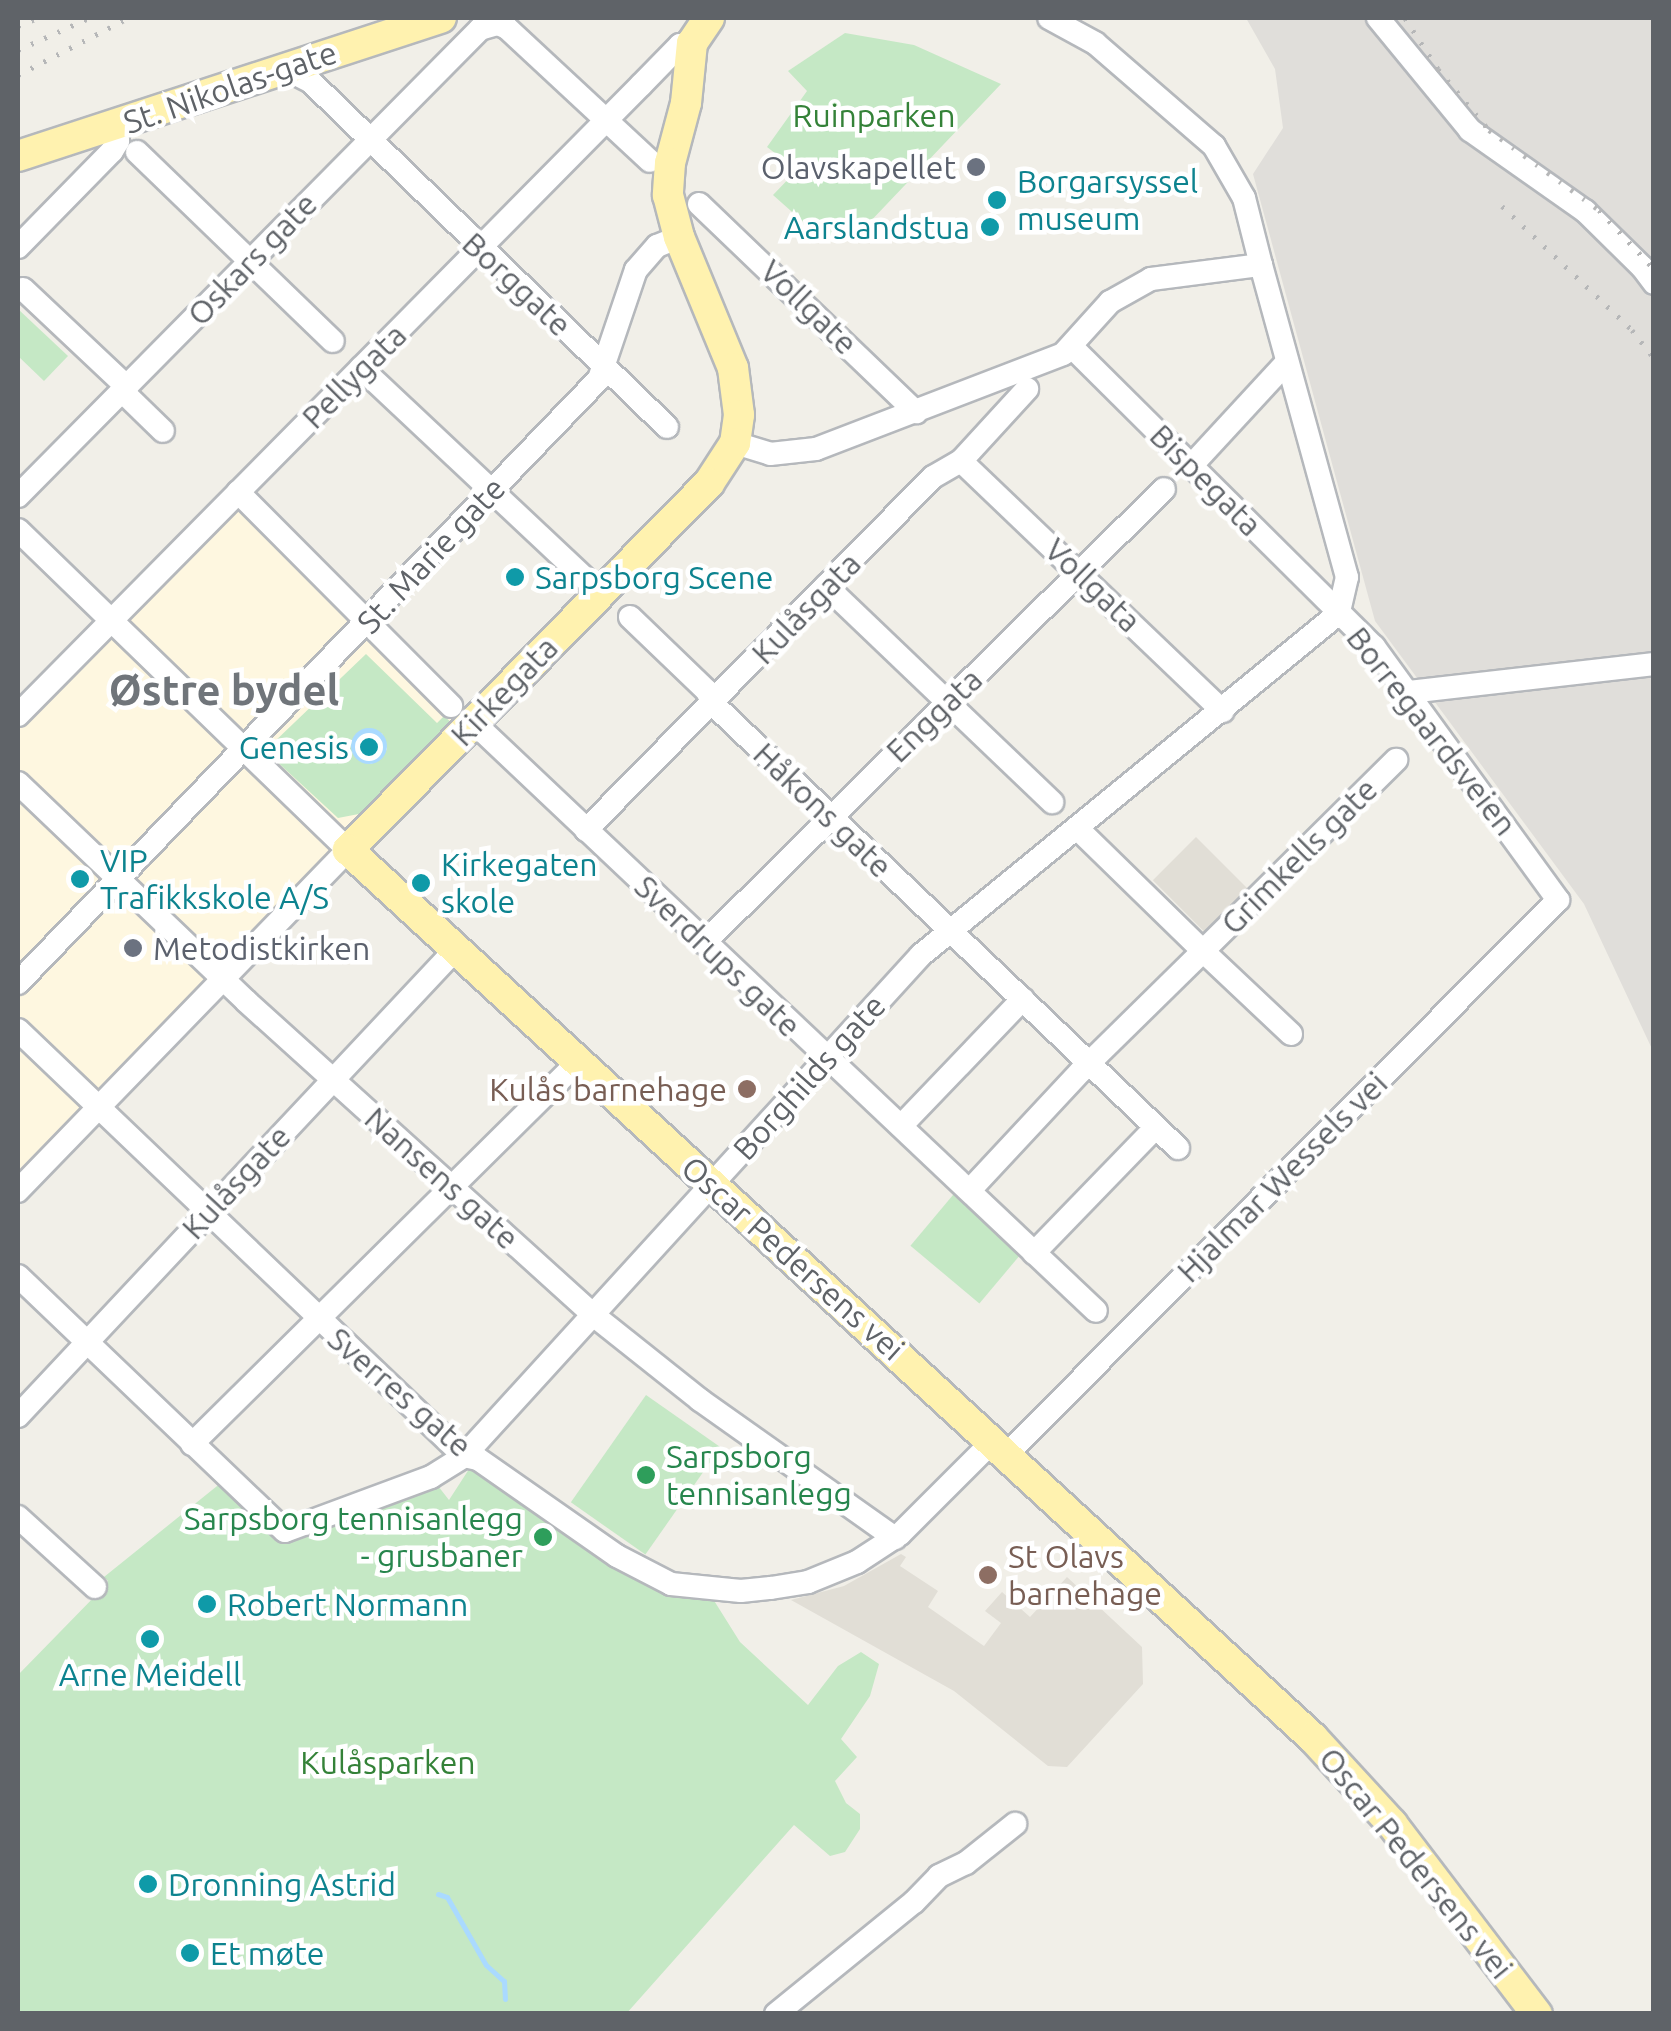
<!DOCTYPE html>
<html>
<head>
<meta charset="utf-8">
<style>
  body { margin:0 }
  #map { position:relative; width:1671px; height:2031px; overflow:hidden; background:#f1efe8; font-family:Ubuntu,sans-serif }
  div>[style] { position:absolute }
  .commercial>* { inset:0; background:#fef7e0 }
  .industrial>* { inset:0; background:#e0deda }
  .education>* { inset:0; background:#e1ded6; transform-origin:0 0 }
  .green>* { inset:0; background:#c5e8c5; transform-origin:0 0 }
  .water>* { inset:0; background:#aadaff }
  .round { border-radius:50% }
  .stream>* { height:5px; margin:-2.5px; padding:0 2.5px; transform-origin:2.5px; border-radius:2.5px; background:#aadaff }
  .roads { filter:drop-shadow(2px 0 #b5b8bc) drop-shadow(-2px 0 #b5b8bc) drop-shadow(0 2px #b5b8bc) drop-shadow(0 -2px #b5b8bc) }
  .minor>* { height:22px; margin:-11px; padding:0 11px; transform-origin:11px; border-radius:11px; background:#fff }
  .major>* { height:30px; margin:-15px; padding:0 15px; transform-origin:15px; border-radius:15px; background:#fff2af }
  .rail>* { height:5px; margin-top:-2.5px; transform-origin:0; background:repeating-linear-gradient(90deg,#b6b7b8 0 2.5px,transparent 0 14.5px) }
  .dots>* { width:28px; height:28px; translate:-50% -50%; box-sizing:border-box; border:5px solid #fff; border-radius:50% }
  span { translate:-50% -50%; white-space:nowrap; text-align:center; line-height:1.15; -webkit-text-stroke:9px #fff; paint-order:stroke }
  .street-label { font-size:32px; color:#5f6368 }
  .park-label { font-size:32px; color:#348238 }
  .worship-label { font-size:32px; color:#5b616d }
  .right { translate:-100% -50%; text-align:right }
  .left { translate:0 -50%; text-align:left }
  .culture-label { font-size:32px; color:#0d838f }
  .education-label { font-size:32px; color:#785e54 }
  .leisure-label { font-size:32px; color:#27864d }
  .district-label { font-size:42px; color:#70757a; font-weight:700 }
  .frame { position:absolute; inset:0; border:20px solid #5f6368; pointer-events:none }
</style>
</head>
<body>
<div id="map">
  <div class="commercial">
    <i style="clip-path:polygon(238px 492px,463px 717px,18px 1176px,18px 715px)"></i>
  </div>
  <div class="industrial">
    <i style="clip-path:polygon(1246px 18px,1653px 18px,1653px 1051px,1584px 904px,1375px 621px,1253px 174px,1283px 128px,1275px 69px)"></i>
  </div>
  <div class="education">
    <i style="left:1196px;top:837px;width:75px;height:61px;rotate:45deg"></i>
    <i style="clip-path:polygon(901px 1554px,906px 1557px,900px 1566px,938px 1591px,928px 1607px,984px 1646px,1001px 1623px,985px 1611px,1002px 1592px,1030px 1617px,1067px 1577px,1142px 1647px,1143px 1684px,1067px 1767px,1048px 1766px,954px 1691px,791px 1600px,844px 1586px)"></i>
  </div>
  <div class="green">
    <i style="clip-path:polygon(845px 33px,914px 45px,1001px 84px,867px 225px,838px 232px,827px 243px,773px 195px,797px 170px,767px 147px,807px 91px,788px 71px)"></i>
    <i style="clip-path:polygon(18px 309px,68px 356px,44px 381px,18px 356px)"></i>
    <i style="clip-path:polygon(evenodd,366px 654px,437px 723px,444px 716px,452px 723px,364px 813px,338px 818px,273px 758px,271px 745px,366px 654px,357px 733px,382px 733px,387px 749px,381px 759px,371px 764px,352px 753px,357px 733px)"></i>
    <i style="left:958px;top:1189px;width:90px;height:74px;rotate:40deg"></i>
    <i style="left:646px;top:1395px;width:91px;height:131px;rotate:35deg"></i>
    <i style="clip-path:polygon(473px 1463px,713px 1599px,740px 1642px,808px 1705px,838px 1666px,861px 1652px,879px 1664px,870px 1696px,841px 1739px,857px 1757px,835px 1781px,846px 1803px,860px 1814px,860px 1829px,845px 1852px,830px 1856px,794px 1825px,626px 2014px,18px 2013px,18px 1675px,99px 1592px,108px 1581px,104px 1577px,227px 1478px,275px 1526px,431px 1477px,449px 1500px)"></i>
  </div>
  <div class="water">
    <i class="round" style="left:351px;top:728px;width:36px;height:36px"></i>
  </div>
  <div class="stream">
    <i style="left:438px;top:1894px;width:9px;rotate:18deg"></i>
    <i style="left:447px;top:1897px;width:78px;rotate:60.2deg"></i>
    <i style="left:486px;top:1965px;width:24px;rotate:42deg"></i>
    <i style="left:504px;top:1981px;width:18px;rotate:87deg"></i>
  </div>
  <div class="roads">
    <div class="minor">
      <i style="left:1378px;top:18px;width:145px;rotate:50.6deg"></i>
      <i style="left:1470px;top:130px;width:141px;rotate:35.2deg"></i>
      <i style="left:1585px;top:211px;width:80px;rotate:44.5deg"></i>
      <i style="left:1642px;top:267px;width:20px;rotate:53deg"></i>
      <i style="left:284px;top:68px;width:29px;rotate:27deg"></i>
      <i style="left:310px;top:81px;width:497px;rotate:44.1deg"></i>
      <i style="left:137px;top:152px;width:272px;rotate:44deg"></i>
      <i style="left:699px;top:204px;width:301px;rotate:43.8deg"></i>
      <i style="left:18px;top:247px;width:134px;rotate:-45.6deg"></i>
      <i style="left:112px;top:151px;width:12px;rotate:-59deg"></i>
      <i style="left:118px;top:141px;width:15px;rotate:-98deg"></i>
      <i style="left:1261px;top:265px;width:324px;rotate:74.6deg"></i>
      <i style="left:1347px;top:577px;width:37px;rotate:103deg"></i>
      <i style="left:23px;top:289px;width:143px;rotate:43.3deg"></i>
      <i style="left:361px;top:368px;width:310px;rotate:43.2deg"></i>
      <i style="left:122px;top:391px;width:57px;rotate:44.3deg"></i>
      <i style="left:735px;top:443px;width:37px;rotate:17deg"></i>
      <i style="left:770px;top:454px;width:46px;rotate:-6.2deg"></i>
      <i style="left:816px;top:449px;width:265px;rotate:-21deg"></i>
      <i style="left:1063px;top:354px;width:70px;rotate:-47.9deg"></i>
      <i style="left:1110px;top:302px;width:47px;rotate:-29.3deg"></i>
      <i style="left:1151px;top:279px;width:111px;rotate:-7.3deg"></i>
      <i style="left:1261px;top:265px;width:69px;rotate:-104.2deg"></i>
      <i style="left:1244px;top:198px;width:60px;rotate:-120deg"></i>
      <i style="left:1214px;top:146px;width:157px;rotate:-139.1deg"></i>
      <i style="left:1095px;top:43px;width:52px;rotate:-151.5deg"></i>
      <i style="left:961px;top:461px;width:362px;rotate:43.7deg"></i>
      <i style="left:1192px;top:465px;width:140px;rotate:-47.3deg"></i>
      <i style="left:238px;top:492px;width:302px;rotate:45.1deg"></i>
      <i style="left:18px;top:496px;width:657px;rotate:-45.31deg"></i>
      <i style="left:480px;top:29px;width:19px;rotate:-16deg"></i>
      <i style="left:498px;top:24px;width:10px;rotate:24deg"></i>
      <i style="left:507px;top:28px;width:195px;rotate:42.9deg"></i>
      <i style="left:18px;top:530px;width:460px;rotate:44.1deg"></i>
      <i style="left:348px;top:850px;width:475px;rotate:134.1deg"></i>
      <i style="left:826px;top:586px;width:313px;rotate:43.7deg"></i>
      <i style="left:630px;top:617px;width:107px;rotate:43.9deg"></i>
      <i style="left:707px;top:691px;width:14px;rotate:65deg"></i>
      <i style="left:713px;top:704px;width:643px;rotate:43.68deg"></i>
      <i style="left:1409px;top:692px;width:247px;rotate:-6.5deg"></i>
      <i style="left:18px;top:715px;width:886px;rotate:-45.32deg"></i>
      <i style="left:641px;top:85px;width:56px;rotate:-45.7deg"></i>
      <i style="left:680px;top:45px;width:12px;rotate:-9deg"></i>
      <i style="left:473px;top:722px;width:857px;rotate:43.39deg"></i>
      <i style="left:18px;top:783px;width:315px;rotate:43.7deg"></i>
      <i style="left:246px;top:1001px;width:467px;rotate:42.1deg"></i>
      <i style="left:592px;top:1314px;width:138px;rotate:38.5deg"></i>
      <i style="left:700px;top:1400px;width:239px;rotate:35.3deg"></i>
      <i style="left:586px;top:830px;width:495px;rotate:-45.5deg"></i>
      <i style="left:933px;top:477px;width:32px;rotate:-30deg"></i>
      <i style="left:961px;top:461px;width:98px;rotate:-47.5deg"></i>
      <i style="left:704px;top:943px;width:646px;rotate:-44.62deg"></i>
      <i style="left:18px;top:983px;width:838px;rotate:-46.11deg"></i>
      <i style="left:599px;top:379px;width:115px;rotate:-71.3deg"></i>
      <i style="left:636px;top:270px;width:32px;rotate:-49deg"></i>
      <i style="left:657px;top:246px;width:24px;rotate:-22deg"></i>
      <i style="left:18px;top:1030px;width:617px;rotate:43.69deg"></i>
      <i style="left:464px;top:1456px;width:14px;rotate:12deg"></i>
      <i style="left:478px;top:1459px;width:169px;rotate:34.9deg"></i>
      <i style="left:617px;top:1556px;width:61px;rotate:27.4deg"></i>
      <i style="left:671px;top:1584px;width:70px;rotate:5.7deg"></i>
      <i style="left:741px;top:1591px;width:30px;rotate:-6deg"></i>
      <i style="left:771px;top:1588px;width:37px;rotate:-9deg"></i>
      <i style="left:808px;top:1582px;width:53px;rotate:-22.2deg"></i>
      <i style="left:857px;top:1562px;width:51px;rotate:-33.1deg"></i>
      <i style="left:900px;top:1534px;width:132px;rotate:-45deg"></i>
      <i style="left:1291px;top:1034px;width:121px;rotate:-136.7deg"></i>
      <i style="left:1203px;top:951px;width:272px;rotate:-44.7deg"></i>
      <i style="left:901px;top:1126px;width:176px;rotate:-46.2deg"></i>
      <i style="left:970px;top:1190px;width:163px;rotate:-47deg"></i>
      <i style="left:1081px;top:1071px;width:171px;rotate:-44.5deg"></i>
      <i style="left:1203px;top:951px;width:176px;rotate:-135.7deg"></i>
      <i style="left:1034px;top:1253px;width:175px;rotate:-45.9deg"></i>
      <i style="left:18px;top:1276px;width:369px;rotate:43.7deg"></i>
      <i style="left:285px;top:1531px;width:156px;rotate:-20.3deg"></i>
      <i style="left:431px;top:1477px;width:39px;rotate:-32deg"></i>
      <i style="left:464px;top:1456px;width:678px;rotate:-47.63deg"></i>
      <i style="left:921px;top:955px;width:540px;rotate:-39.29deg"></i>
      <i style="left:18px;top:1416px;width:640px;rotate:-46.84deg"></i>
      <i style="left:192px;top:1444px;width:542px;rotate:-44.7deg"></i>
      <i style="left:1006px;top:1455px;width:783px;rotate:-45.16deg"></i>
      <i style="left:1558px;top:900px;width:313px;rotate:-126deg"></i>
      <i style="left:1374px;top:647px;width:424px;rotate:-135.2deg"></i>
      <i style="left:18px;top:1517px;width:104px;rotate:42.3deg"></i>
      <i style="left:776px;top:2014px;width:178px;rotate:-39.1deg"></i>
      <i style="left:914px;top:1902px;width:36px;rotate:-46deg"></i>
      <i style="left:939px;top:1876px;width:30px;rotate:-26deg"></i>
      <i style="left:966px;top:1863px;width:63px;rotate:-38.5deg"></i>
    </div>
    <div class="major">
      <i style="left:709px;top:18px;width:30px;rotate:124deg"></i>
      <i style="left:692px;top:43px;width:60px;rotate:95.7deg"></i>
      <i style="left:686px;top:103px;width:62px;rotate:104.9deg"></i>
      <i style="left:670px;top:163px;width:32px;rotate:94deg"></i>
      <i style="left:668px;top:195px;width:43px;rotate:75.3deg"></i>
      <i style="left:679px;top:237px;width:142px;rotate:67.6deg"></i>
      <i style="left:733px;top:368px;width:47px;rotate:82.7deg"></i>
      <i style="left:739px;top:415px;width:28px;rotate:98deg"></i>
      <i style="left:735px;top:443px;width:48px;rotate:123deg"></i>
      <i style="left:709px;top:483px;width:515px;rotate:134.53deg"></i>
      <i style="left:348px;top:850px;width:1311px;rotate:42.62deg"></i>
      <i style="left:1313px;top:1738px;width:117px;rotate:47.4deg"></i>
      <i style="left:1392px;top:1824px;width:239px;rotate:52.7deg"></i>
      <i style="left:18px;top:156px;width:445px;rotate:-18.1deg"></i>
    </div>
  </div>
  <div class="rail">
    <i style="left:1405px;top:18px;width:61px;rotate:57.1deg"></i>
    <i style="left:1438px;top:69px;width:80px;rotate:50.1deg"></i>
    <i style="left:1489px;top:130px;width:136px;rotate:36deg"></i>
    <i style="left:1599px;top:210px;width:81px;rotate:47deg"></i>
    <i style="left:18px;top:26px;width:22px;rotate:-22deg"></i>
    <i style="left:18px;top:50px;width:78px;rotate:-24.3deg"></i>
    <i style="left:18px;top:75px;width:124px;rotate:-27.4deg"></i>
    <i style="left:1502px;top:206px;width:180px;rotate:43.6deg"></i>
    <i style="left:1632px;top:330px;width:36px;rotate:52deg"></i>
  </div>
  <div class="dots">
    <i style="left:976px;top:167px;background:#6b7280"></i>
    <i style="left:997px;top:200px;background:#0f9aa8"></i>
    <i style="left:990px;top:227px;background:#0f9aa8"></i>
    <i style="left:515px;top:577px;background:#0f9aa8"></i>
    <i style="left:369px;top:747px;background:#0f9aa8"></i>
    <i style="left:80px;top:879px;background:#0f9aa8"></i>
    <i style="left:421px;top:883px;background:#0f9aa8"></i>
    <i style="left:133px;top:948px;background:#6b7280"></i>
    <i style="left:747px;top:1089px;background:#8d6e63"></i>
    <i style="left:646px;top:1475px;background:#2e9e5b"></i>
    <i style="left:543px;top:1537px;background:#2e9e5b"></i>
    <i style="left:988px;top:1575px;background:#8d6e63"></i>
    <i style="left:207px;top:1604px;background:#0f9aa8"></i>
    <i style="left:150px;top:1639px;background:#0f9aa8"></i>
    <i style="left:148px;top:1884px;background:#0f9aa8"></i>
    <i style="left:190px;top:1953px;background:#0f9aa8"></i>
  </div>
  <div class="street-label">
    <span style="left:230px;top:87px;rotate:-19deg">St. Nikolas-gate</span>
    <span style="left:252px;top:259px;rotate:-46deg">Oskars gate</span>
    <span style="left:517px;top:284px;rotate:43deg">Borggate</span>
    <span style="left:809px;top:307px;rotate:44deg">Vollgate</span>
    <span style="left:354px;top:376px;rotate:-45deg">Pellygata</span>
    <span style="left:1206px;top:480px;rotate:45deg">Bispegata</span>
    <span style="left:431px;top:555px;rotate:-47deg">St. Marie gate</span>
    <span style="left:1093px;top:585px;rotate:44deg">Vollgata</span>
    <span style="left:806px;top:608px;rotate:-46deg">Kulåsgata</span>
    <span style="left:504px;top:691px;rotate:-46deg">Kirkegata</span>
    <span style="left:934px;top:715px;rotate:-44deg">Enggata</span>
    <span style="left:1432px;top:731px;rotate:52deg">Borregaardsveien</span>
    <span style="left:823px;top:810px;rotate:44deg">Håkons gate</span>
    <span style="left:1299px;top:856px;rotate:-45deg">Grimkells gate</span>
    <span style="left:718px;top:956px;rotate:44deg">Sverdrups gate</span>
    <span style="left:809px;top:1077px;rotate:-48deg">Borghilds gate</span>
    <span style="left:1282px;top:1177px;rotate:-45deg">Hjalmar Wessels vei</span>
    <span style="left:442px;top:1178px;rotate:42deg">Nansens gate</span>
    <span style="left:236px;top:1182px;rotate:-47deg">Kulåsgate</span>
    <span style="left:793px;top:1258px;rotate:42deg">Oscar Pedersens vei</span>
    <span style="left:400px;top:1392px;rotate:41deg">Sverres gate</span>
    <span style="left:1416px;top:1863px;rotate:51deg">Oscar Pedersens vei</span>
  </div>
  <div class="park-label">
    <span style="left:874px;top:115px">Ruinparken</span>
    <span style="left:388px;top:1762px">Kulåsparken</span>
  </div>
  <div class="worship-label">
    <span class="right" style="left:956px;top:167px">Olavskapellet</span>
    <span class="left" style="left:153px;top:948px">Metodistkirken</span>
  </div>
  <div class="culture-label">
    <span class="left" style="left:1017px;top:200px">Borgarsyssel<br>museum</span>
    <span class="right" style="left:970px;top:227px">Aarslandstua</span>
    <span class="left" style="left:535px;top:577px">Sarpsborg Scene</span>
    <span class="right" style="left:349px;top:747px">Genesis</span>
    <span class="left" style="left:100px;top:879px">VIP<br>Trafikkskole A/S</span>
    <span class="left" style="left:441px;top:883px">Kirkegaten<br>skole</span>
    <span class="left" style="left:227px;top:1604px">Robert Normann</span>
    <span style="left:150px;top:1674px">Arne Meidell</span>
    <span class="left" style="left:168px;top:1884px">Dronning Astrid</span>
    <span class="left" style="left:210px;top:1953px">Et møte</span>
  </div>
  <div class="education-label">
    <span class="right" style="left:727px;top:1089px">Kulås barnehage</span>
    <span class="left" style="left:1008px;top:1575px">St Olavs<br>barnehage</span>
  </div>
  <div class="leisure-label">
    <span class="left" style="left:666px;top:1475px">Sarpsborg<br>tennisanlegg</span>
    <span class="right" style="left:523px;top:1537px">Sarpsborg tennisanlegg<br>- grusbaner</span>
  </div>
  <div class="district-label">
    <span style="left:224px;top:690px">Østre bydel</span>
  </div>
  <div class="frame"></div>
</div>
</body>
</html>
